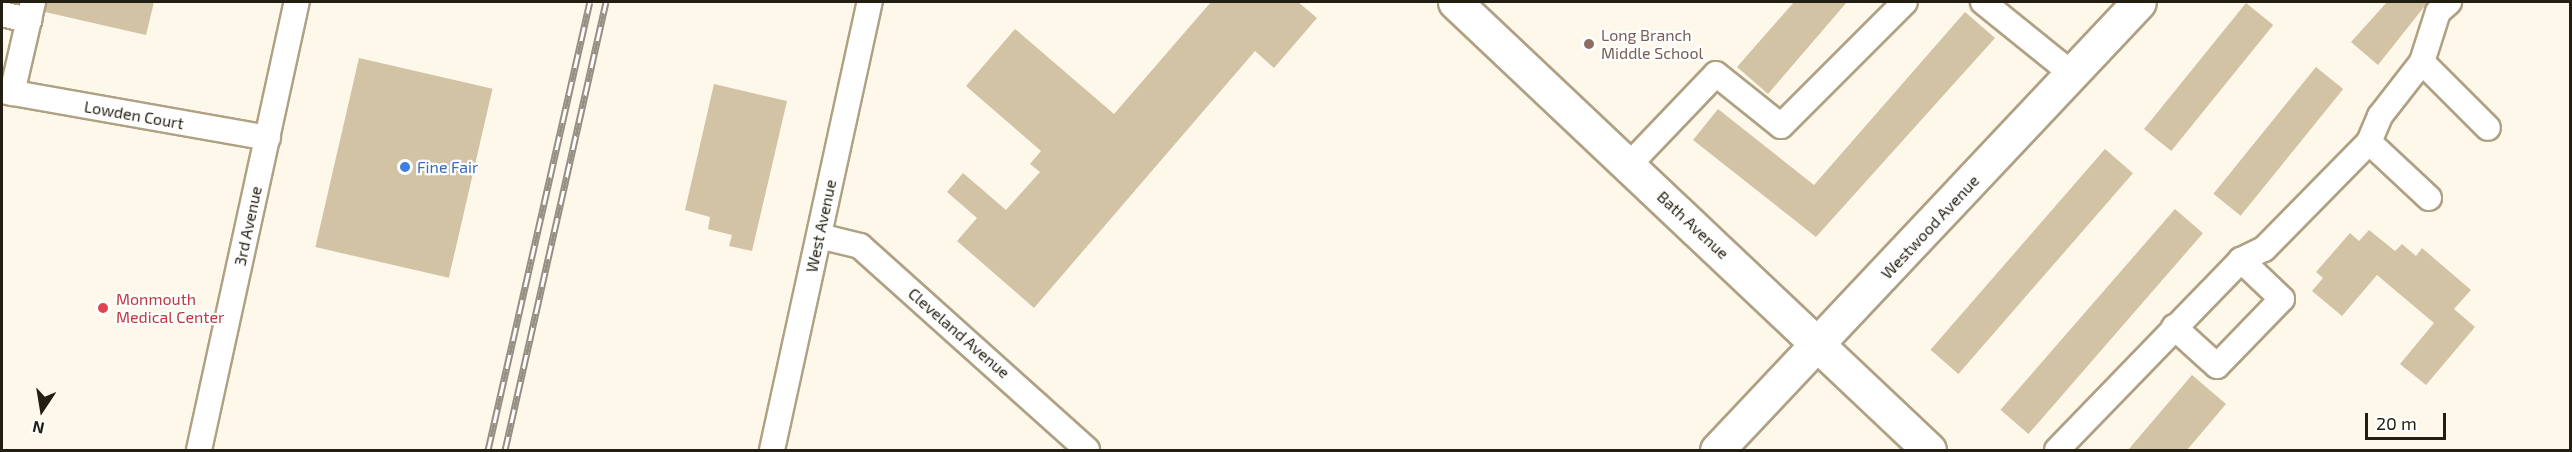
<!DOCTYPE html>
<html>
<head>
<meta charset="utf-8">
<style>
  body { margin:0 }
  #map { position:relative; width:2572px; height:452px; overflow:hidden; background:#fef8eb; font-family:"Exo 2",sans-serif }
  div>[style] { position:absolute }
  .building>* { inset:0; background:#d1c3a4; transform-origin:0 0 }
  .roads { filter:drop-shadow(2px 0 #afa183) drop-shadow(-2px 0 #afa183) drop-shadow(0 2px #afa183) drop-shadow(0 -2px #afa183) }
  .street>* { height:24px; margin:-12px; padding:0 12px; transform-origin:12px; border-radius:12px; background:#fff }
  .secondary>* { height:33px; margin:-16.5px; padding:0 16.5px; transform-origin:16.5px; border-radius:16.5px; background:#fff }
  .rail>* { height:7px; margin-top:-3.5px; transform-origin:0; background:repeating-linear-gradient(90deg,#fff 0 14px,#958f83 0 28px); box-sizing:border-box; border-block:2px solid #958f83 }
  .dots>* { width:16px; height:16px; translate:-50% -50%; box-sizing:border-box; border:3px solid #fff; border-radius:50% }
  span { translate:-50% -50%; white-space:nowrap; text-align:center; line-height:1.15; -webkit-text-stroke:4.5px #fff; paint-order:stroke }
  .education-label { font-size:16px; color:#785e54 }
  .left { translate:0 -50%; text-align:left }
  .street-label { font-size:16px; color:#231e12 }
  .shop-label { font-size:16px; color:#366cbe }
  .health-label { font-size:16px; color:#be3a42 }
  .frame { position:absolute; inset:0; border:3px solid #231e12; pointer-events:none }
  .north { position:absolute; left:12px; top:380px; width:60px; height:60px; -webkit-text-stroke:4px #fff; paint-order:stroke; rotate:192deg; font-size:16px; font-weight:700; line-height:24px; text-align:center; color:#231e12 }
  .north::after { content:''; display:block; margin:auto; width:21px; height:27px; background:#231e12; clip-path:polygon(50% 0,100% 100%,50% 72%,0 100%) }
  .scale { position:absolute; left:2365px; top:413px; width:81px; height:27px; box-sizing:border-box; border:3px solid #231e12; border-top:0; padding-left:8px; font-size:18px; line-height:21px; white-space:nowrap; color:#231e12; -webkit-text-stroke:4px #fff; paint-order:stroke }
</style>
</head>
<body>
<div id="map">
  <div class="building">
    <i style="clip-path:polygon(47px 2px,154px 2px,146px 35px,45px 12px)"></i>
    <i style="clip-path:polygon(1211px 2px,1298px 2px,1317px 18px,1274px 68px,1255px 51px,1034px 308px,957px 241px,977px 218px,947px 192px,963px 173px,1006px 210px,1040px 172px,1030px 164px,1041px 151px,966px 86px,1015px 29px,1114px 114px)"></i>
    <i style="clip-path:polygon(1794px 2px,1847px 2px,1768px 94px,1737px 67px)"></i>
    <i style="clip-path:polygon(2387px 2px,2428px 2px,2378px 65px,2351px 42px)"></i>
    <i style="left:2246px;top:3px;width:35px;height:162px;rotate:39deg"></i>
    <i style="clip-path:polygon(1965px 12px,1995px 38px,1816px 237px,1693px 140px,1718px 109px,1814px 185px)"></i>
    <i style="left:359px;top:58px;width:137px;height:194px;rotate:13deg"></i>
    <i style="left:2316px;top:67px;width:35px;height:163px;rotate:39deg"></i>
    <i style="clip-path:polygon(714px 84px,787px 101px,752px 251px,729px 246px,732px 235px,708px 229px,710px 217px,685px 210px)"></i>
    <i style="left:2105px;top:149px;width:37px;height:266px;rotate:41deg"></i>
    <i style="left:2175px;top:209px;width:37px;height:266px;rotate:41deg"></i>
    <i style="clip-path:polygon(2369px 230px,2395px 251px,2402px 244px,2416px 256px,2422px 248px,2471px 290px,2454px 309px,2475px 327px,2426px 385px,2400px 364px,2434px 323px,2377px 275px,2342px 316px,2312px 291px,2323px 278px,2316px 272px,2350px 233px,2359px 241px)"></i>
    <i style="clip-path:polygon(2192px 375px,2226px 404px,2187px 450px,2128px 450px)"></i>
  </div>
  <div class="roads">
    <div class="street">
      <i style="left:1983px;top:2px;width:113px;rotate:38.9deg"></i>
      <i style="left:2px;top:14px;width:28px;rotate:13deg"></i>
      <i style="left:2422px;top:62px;width:93px;rotate:45deg"></i>
      <i style="left:2px;top:91px;width:270px;rotate:10deg"></i>
      <i style="left:12px;top:93px;width:93px;rotate:-77deg"></i>
      <i style="left:2369px;top:142px;width:82px;rotate:43deg"></i>
      <i style="left:1628px;top:166px;width:127px;rotate:-46.3deg"></i>
      <i style="left:1716px;top:74px;width:83px;rotate:38.7deg"></i>
      <i style="left:1781px;top:126px;width:175px;rotate:-45deg"></i>
      <i style="left:819px;top:236px;width:42px;rotate:13.7deg"></i>
      <i style="left:860px;top:246px;width:305px;rotate:41.9deg"></i>
      <i style="left:2174px;top:327px;width:58px;rotate:42.2deg"></i>
      <i style="left:2217px;top:366px;width:93px;rotate:-45.9deg"></i>
      <i style="left:2282px;top:299px;width:57px;rotate:-136.4deg"></i>
      <i style="left:199px;top:450px;width:459px;rotate:-77.7deg"></i>
      <i style="left:772px;top:450px;width:459px;rotate:-77.7deg"></i>
      <i style="left:2057px;top:450px;width:264px;rotate:-45.9deg"></i>
      <i style="left:2241px;top:260px;width:25px;rotate:-26deg"></i>
      <i style="left:2264px;top:249px;width:150px;rotate:-45.5deg"></i>
      <i style="left:2369px;top:142px;width:28px;rotate:-67deg"></i>
      <i style="left:2380px;top:116px;width:68px;rotate:-52.1deg"></i>
      <i style="left:2422px;top:62px;width:52px;rotate:-72.3deg"></i>
      <i style="left:2438px;top:12px;width:15px;rotate:-42deg"></i>
    </div>
    <div class="secondary">
      <i style="left:1455px;top:2px;width:652px;rotate:43.38deg"></i>
      <i style="left:1717px;top:450px;width:615px;rotate:-46.71deg"></i>
    </div>
  </div>
  <div class="rail">
    <i style="left:488px;top:450px;width:459px;rotate:-77.2deg"></i>
    <i style="left:505px;top:450px;width:459px;rotate:-77.3deg"></i>
  </div>
  <div class="dots">
    <i style="left:1589px;top:44px;background:#8d6e63"></i>
    <i style="left:405px;top:167px;background:#3f7fe0"></i>
    <i style="left:103px;top:308px;background:#e0444e"></i>
  </div>
  <div class="education-label">
    <span class="left" style="left:1601px;top:44px">Long Branch<br>Middle School</span>
  </div>
  <div class="street-label">
    <span style="left:134px;top:115px;rotate:10deg">Lowden Court</span>
    <span style="left:1693px;top:225px;rotate:43deg">Bath Avenue</span>
    <span style="left:248px;top:226px;rotate:-78deg">3rd Avenue</span>
    <span style="left:821px;top:226px;rotate:-78deg">West Avenue</span>
    <span style="left:1930px;top:227px;rotate:-47deg">Westwood Avenue</span>
    <span style="left:959px;top:333px;rotate:41deg">Cleveland Avenue</span>
  </div>
  <div class="shop-label">
    <span class="left" style="left:417px;top:167px">Fine Fair</span>
  </div>
  <div class="health-label">
    <span class="left" style="left:116px;top:308px">Monmouth<br>Medical Center</span>
  </div>
  <div class="frame"></div>
  <div class="north">N</div>
  <div class="scale">20 m</div>
</div>
</body>
</html>
